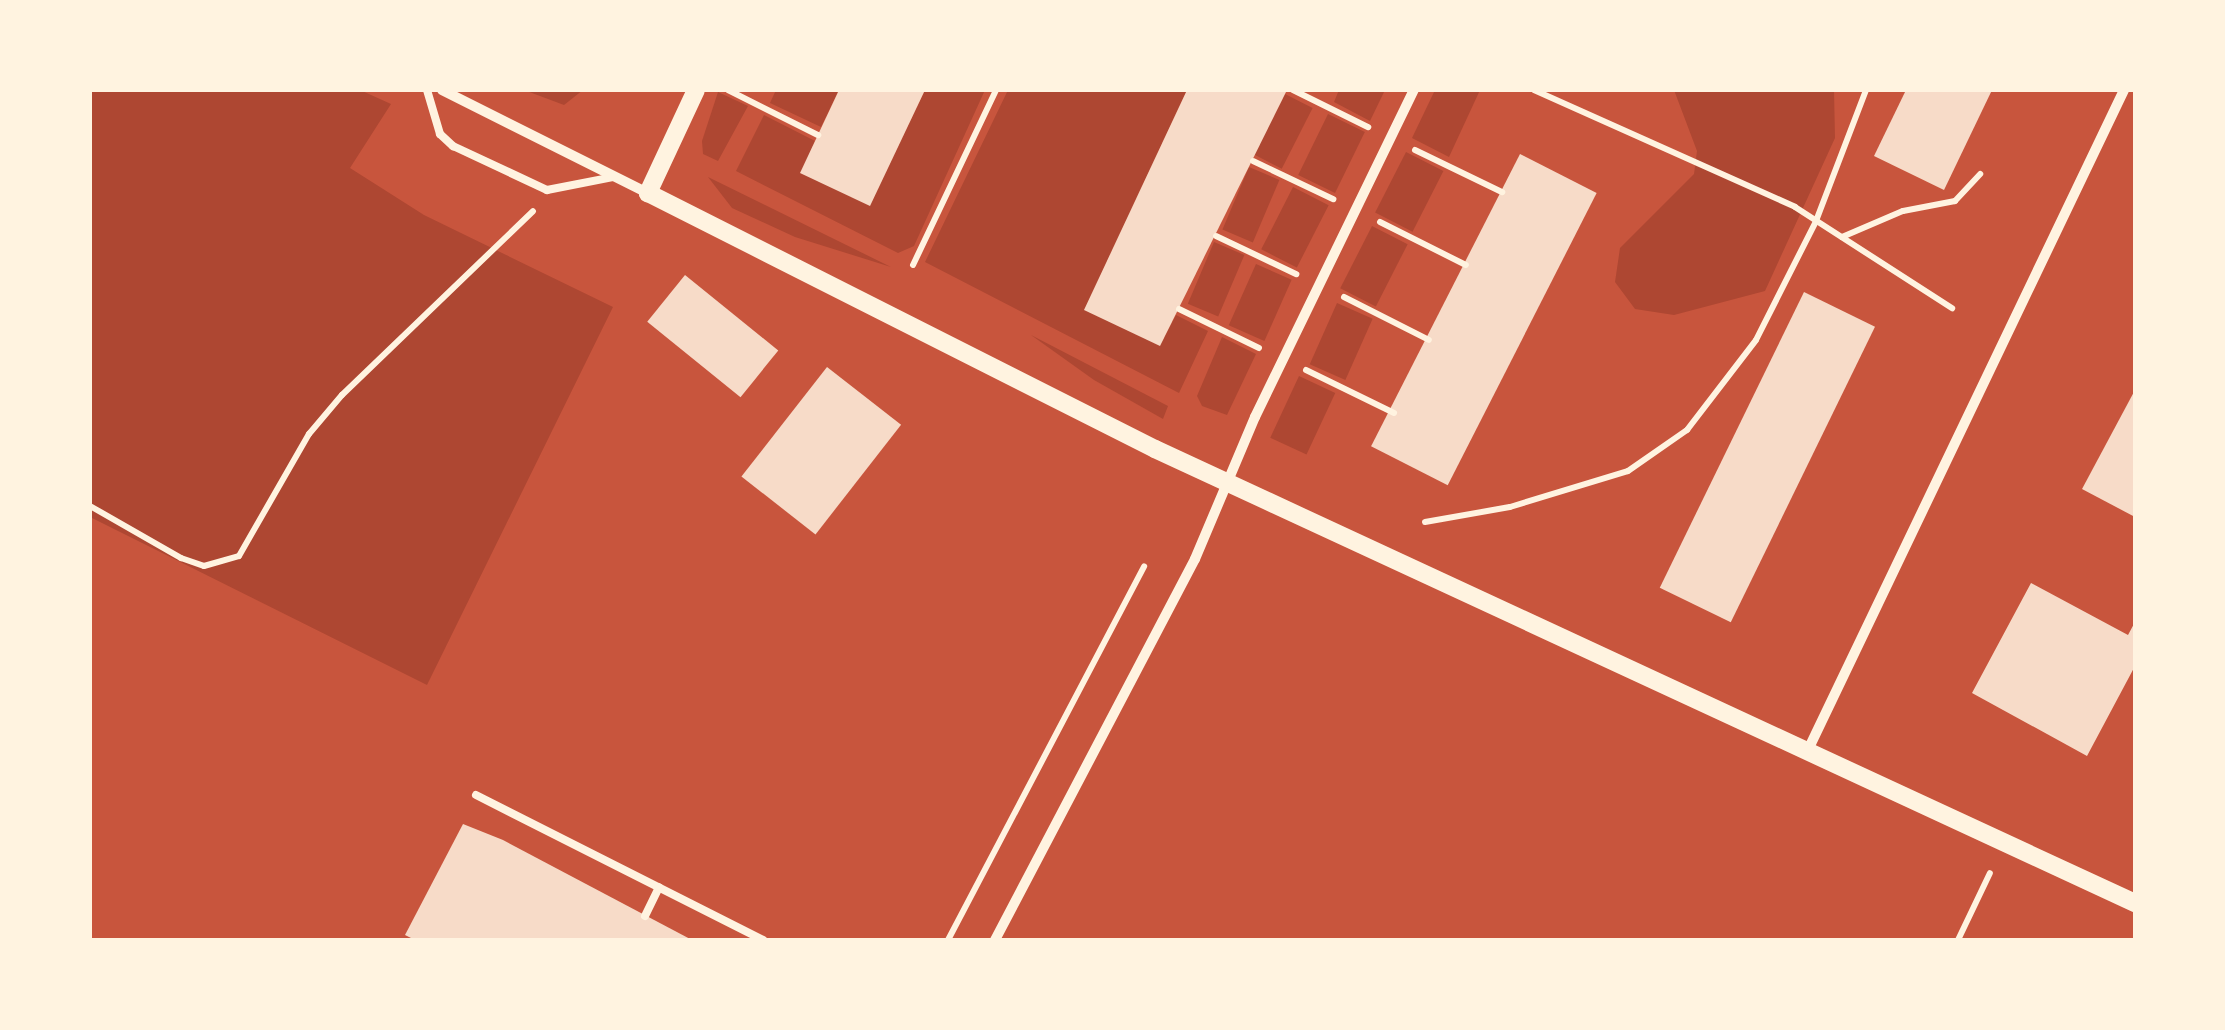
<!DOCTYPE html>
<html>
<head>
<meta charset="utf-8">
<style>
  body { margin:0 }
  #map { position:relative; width:2225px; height:1030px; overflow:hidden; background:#c8553d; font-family:Ubuntu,sans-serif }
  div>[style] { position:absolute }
  .green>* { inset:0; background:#ae4732; transform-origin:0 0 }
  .building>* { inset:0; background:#f7dbc8; transform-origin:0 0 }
  .path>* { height:6px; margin:-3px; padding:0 3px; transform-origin:3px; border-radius:3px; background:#fff3e0 }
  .service>* { height:8px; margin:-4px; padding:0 4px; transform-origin:4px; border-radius:4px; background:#fff3e0 }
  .minor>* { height:10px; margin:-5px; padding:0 5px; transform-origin:5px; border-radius:5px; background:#fff3e0 }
  .tertiary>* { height:18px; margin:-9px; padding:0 9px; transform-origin:9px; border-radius:9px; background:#fff3e0 }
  span { translate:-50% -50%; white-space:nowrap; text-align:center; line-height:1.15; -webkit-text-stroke:9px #fff3e0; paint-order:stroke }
  .frame { position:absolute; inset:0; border:92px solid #fff3e0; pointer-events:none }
</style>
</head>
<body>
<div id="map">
  <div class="green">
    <i style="clip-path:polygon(90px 90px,360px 90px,391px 104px,350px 168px,424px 215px,613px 307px,427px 685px,90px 517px)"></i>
    <i style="clip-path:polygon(524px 90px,583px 90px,564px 105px)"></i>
    <i style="clip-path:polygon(776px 90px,839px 90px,821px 127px,770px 103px)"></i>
    <i style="clip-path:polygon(925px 90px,985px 90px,914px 246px,898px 253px,736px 171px,764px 115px,815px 141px,801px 173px,870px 205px)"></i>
    <i style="clip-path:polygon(1008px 90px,1187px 90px,1085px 309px,1160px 345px,1176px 315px,1208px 331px,1179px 393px,925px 262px)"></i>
    <i style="clip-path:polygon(1339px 90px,1385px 90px,1370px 121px,1334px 102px)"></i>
    <i style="clip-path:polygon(1435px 90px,1480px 90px,1449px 157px,1412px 138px)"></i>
    <i style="clip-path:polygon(1674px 90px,1834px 90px,1835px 138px,1765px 291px,1674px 315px,1635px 309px,1615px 282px,1620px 248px,1694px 174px,1697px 151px)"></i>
    <i style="clip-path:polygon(718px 92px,748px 106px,718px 161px,703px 154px,702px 141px)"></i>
    <i style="left:1285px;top:94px;width:31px;height:68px;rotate:27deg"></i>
    <i style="left:1328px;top:114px;width:41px;height:68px;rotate:26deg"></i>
    <i style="left:1406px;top:152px;width:42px;height:68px;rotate:27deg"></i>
    <i style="left:1249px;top:167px;width:33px;height:68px;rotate:23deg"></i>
    <i style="clip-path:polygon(708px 177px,891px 267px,795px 237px,732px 208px)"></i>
    <i style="left:1293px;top:187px;width:40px;height:70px;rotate:27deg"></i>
    <i style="left:1372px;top:226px;width:40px;height:70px;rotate:27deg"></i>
    <i style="left:1214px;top:242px;width:33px;height:67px;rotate:23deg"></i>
    <i style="left:1256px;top:264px;width:39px;height:67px;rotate:24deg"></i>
    <i style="left:1337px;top:303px;width:39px;height:67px;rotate:24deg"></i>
    <i style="clip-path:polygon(1031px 335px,1168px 406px,1163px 419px,1094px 380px)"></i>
    <i style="clip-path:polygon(1222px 337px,1256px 354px,1227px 415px,1202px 406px,1197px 396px)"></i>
    <i style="left:1299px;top:376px;width:40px;height:68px;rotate:25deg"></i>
  </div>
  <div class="building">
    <i style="clip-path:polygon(839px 90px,925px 90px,870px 206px,800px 173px)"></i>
    <i style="clip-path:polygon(1187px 90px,1287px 90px,1160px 346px,1084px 310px)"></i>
    <i style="clip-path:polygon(1906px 90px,1992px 90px,1944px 190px,1874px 156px)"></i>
    <i style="left:1520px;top:154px;width:86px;height:328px;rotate:27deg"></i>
    <i style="left:685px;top:275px;width:120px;height:60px;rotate:39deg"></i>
    <i style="left:1804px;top:292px;width:79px;height:329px;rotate:26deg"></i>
    <i style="left:827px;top:367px;width:94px;height:139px;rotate:38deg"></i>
    <i style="clip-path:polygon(2135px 390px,2135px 517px,2082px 489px)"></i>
    <i style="clip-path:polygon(2031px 583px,2128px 635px,2135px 622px,2135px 666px,2087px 756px,1972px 693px)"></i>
    <i style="clip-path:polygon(463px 824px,503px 840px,692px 940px,415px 940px,405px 935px)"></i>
  </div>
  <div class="path">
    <i style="left:728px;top:90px;width:101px;rotate:26.6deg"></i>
    <i style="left:1293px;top:90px;width:84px;rotate:26.3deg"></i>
    <i style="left:1534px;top:90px;width:286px;rotate:24.1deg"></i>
    <i style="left:1795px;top:207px;width:187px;rotate:32.8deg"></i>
    <i style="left:1415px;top:150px;width:97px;rotate:25.8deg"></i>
    <i style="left:1253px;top:161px;width:89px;rotate:25.4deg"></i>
    <i style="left:1380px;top:222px;width:96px;rotate:26.6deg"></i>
    <i style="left:1216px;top:236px;width:89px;rotate:25.4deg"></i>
    <i style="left:1842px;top:237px;width:66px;rotate:-23.1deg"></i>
    <i style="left:1903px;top:211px;width:53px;rotate:-10.9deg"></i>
    <i style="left:1955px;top:201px;width:37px;rotate:-47deg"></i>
    <i style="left:913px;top:265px;width:194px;rotate:-64.6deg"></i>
    <i style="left:1344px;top:297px;width:95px;rotate:26.8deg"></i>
    <i style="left:1179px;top:309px;width:89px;rotate:26deg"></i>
    <i style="left:1306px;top:370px;width:98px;rotate:26deg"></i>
    <i style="left:90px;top:506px;width:105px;rotate:29.7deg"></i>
    <i style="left:181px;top:558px;width:24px;rotate:19deg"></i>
    <i style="left:204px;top:566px;width:36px;rotate:-16deg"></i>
    <i style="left:239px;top:556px;width:141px;rotate:-60.2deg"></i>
    <i style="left:309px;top:434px;width:51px;rotate:-49.8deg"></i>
    <i style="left:342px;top:395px;width:265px;rotate:-43.9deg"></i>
    <i style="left:1425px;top:522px;width:86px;rotate:-10deg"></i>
    <i style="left:1510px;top:507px;width:123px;rotate:-17deg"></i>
    <i style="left:1628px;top:471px;width:72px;rotate:-34.8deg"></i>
    <i style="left:1687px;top:430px;width:113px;rotate:-52.5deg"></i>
    <i style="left:1756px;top:340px;width:133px;rotate:-63.2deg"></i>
    <i style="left:1816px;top:221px;width:140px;rotate:-69.1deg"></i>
    <i style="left:948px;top:940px;width:422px;rotate:-62.3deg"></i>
    <i style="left:1958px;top:940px;width:74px;rotate:-64.5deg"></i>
  </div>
  <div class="service">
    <i style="left:427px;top:90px;width:46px;rotate:73.5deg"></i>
    <i style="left:440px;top:134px;width:18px;rotate:43deg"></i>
    <i style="left:453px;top:146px;width:104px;rotate:25.1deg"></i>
    <i style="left:547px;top:190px;width:67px;rotate:-11.1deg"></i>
    <i style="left:476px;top:795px;width:322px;rotate:26.8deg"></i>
    <i style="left:645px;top:916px;width:32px;rotate:-64deg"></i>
  </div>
  <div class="minor">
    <i style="left:442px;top:90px;width:230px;rotate:26.6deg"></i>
    <i style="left:1807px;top:752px;width:734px;rotate:-64.41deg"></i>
    <i style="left:995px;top:940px;width:430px;rotate:-62.3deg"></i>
    <i style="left:1195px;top:559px;width:154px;rotate:-67.1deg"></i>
    <i style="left:1255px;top:417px;width:364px;rotate:-64.1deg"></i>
  </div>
  <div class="tertiary">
    <i style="left:696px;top:90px;width:114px;rotate:115deg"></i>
    <i style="left:648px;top:193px;width:568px;rotate:26.79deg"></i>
    <i style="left:1155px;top:449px;width:1080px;rotate:24.86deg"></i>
  </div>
  <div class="frame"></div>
</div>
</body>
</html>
